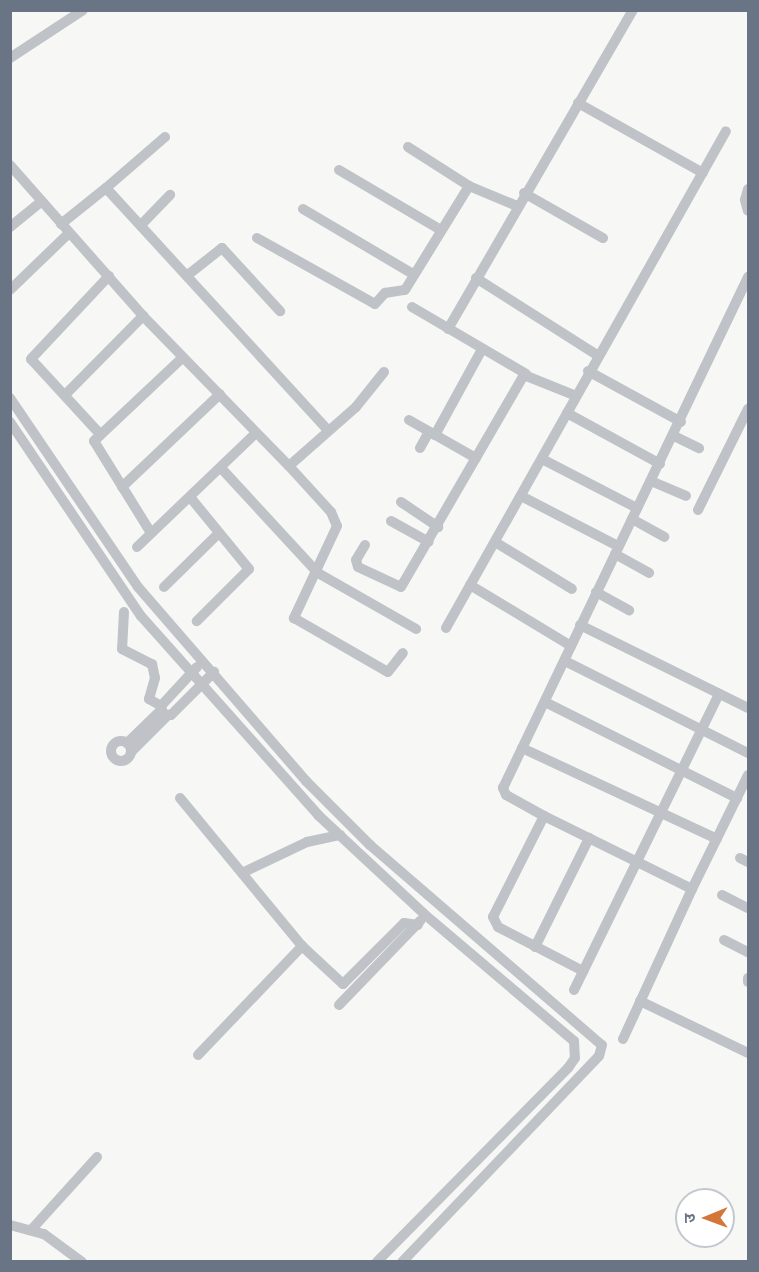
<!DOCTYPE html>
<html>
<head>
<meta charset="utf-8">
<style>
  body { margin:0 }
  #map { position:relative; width:759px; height:1272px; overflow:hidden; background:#f7f8f5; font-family:"IBM Plex Sans","Noto Sans Devanagari",sans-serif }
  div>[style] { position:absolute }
  .street>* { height:10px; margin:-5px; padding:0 5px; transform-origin:5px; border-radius:5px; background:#bfc2c7 }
  .street>.ring { margin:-5px; padding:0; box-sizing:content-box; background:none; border:10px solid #bfc2c7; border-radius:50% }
  span { translate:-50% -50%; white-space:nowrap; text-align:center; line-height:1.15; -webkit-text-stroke:6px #fff; paint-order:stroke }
  .frame { position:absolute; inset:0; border:12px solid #697484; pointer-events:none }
  .north { position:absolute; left:675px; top:1188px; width:60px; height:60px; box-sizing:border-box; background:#fff; border:2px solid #c3c7ce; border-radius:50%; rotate:269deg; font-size:16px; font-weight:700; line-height:24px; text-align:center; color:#697484 }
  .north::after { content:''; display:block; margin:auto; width:21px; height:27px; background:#d47639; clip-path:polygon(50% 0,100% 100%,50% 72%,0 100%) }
</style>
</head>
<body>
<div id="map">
  <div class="street">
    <i style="left:10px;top:58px;width:87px;rotate:-33.3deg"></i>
    <i style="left:578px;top:103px;width:143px;rotate:29.2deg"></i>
    <i style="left:408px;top:147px;width:72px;rotate:32.6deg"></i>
    <i style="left:10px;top:165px;width:201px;rotate:48.6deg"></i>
    <i style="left:143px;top:316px;width:209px;rotate:45.8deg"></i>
    <i style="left:339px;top:170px;width:116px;rotate:30.5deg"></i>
    <i style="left:106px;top:188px;width:78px;rotate:-40.8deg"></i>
    <i style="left:748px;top:189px;width:11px;rotate:105deg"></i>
    <i style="left:745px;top:200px;width:11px;rotate:75deg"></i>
    <i style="left:524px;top:193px;width:91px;rotate:29.7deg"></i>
    <i style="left:303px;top:209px;width:128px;rotate:30.6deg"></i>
    <i style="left:61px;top:224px;width:58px;rotate:-38.7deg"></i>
    <i style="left:106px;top:188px;width:327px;rotate:47.5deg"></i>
    <i style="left:141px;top:225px;width:42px;rotate:-46deg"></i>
    <i style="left:10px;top:227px;width:41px;rotate:-39.1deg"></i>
    <i style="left:257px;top:238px;width:135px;rotate:29.2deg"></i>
    <i style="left:375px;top:304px;width:15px;rotate:-48deg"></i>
    <i style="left:385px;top:293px;width:20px;rotate:-9deg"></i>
    <i style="left:405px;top:290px;width:122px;rotate:-58.4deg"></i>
    <i style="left:469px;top:186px;width:52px;rotate:22.6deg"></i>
    <i style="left:189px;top:274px;width:42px;rotate:-38.2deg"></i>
    <i style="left:222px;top:248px;width:86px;rotate:47.4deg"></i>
    <i style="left:476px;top:278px;width:143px;rotate:32.5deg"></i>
    <i style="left:10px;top:290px;width:82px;rotate:-44deg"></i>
    <i style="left:412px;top:307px;width:132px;rotate:30.4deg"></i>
    <i style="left:448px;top:329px;width:369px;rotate:-59.9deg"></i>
    <i style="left:588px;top:371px;width:106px;rotate:28.7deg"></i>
    <i style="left:384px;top:372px;width:45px;rotate:128.7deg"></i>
    <i style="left:356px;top:407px;width:89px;rotate:138.6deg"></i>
    <i style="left:289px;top:466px;width:62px;rotate:47.6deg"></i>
    <i style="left:331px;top:512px;width:15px;rotate:67deg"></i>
    <i style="left:337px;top:526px;width:102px;rotate:115.1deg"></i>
    <i style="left:294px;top:618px;width:108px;rotate:29.9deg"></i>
    <i style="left:388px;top:672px;width:24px;rotate:-52deg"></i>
    <i style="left:66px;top:394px;width:110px;rotate:-45.4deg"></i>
    <i style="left:10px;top:398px;width:228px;rotate:55.9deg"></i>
    <i style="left:138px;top:587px;width:257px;rotate:49.1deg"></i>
    <i style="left:306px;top:781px;width:91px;rotate:45deg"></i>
    <i style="left:370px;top:845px;width:306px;rotate:40.8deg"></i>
    <i style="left:602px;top:1045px;width:11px;rotate:105deg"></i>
    <i style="left:599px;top:1056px;width:285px;rotate:133.7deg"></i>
    <i style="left:567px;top:413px;width:106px;rotate:28.7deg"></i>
    <i style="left:409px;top:420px;width:77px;rotate:29.6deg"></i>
    <i style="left:10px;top:422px;width:234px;rotate:56deg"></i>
    <i style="left:141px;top:616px;width:266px;rotate:48.3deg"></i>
    <i style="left:318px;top:815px;width:144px;rotate:43deg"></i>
    <i style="left:423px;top:913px;width:198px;rotate:40.3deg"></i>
    <i style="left:574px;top:1041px;width:17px;rotate:87deg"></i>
    <i style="left:575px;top:1058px;width:12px;rotate:125deg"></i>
    <i style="left:568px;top:1068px;width:272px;rotate:134.6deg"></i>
    <i style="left:99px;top:433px;width:100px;rotate:-132.6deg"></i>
    <i style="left:31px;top:359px;width:114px;rotate:-46.8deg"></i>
    <i style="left:435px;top:435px;width:98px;rotate:-61.3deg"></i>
    <i style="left:674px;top:436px;width:28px;rotate:26deg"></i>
    <i style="left:420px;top:448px;width:18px;rotate:-61deg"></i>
    <i style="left:542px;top:459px;width:107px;rotate:27.3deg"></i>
    <i style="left:221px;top:468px;width:143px;rotate:47.3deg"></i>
    <i style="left:318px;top:573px;width:113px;rotate:29.7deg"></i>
    <i style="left:651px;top:481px;width:38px;rotate:23deg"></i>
    <i style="left:122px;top:487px;width:135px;rotate:-43.5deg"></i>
    <i style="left:521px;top:496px;width:109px;rotate:27.3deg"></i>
    <i style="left:190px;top:497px;width:93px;rotate:50.7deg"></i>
    <i style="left:249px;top:569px;width:74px;rotate:135deg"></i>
    <i style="left:401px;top:502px;width:45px;rotate:34deg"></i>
    <i style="left:698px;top:510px;width:113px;rotate:-63.7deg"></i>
    <i style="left:632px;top:519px;width:37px;rotate:29deg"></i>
    <i style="left:391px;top:521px;width:43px;rotate:28.9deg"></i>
    <i style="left:151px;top:533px;width:108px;rotate:-121.8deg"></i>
    <i style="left:94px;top:441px;width:122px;rotate:-43.3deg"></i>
    <i style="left:495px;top:542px;width:90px;rotate:31.4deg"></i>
    <i style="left:365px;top:545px;width:17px;rotate:121deg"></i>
    <i style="left:356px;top:560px;width:7px;rotate:74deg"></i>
    <i style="left:358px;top:567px;width:47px;rotate:24.9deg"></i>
    <i style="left:401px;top:587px;width:245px;rotate:-59.9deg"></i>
    <i style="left:524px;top:375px;width:54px;rotate:21.8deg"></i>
    <i style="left:137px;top:547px;width:165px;rotate:-43.8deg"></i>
    <i style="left:615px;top:554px;width:39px;rotate:29deg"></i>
    <i style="left:470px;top:585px;width:118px;rotate:31.1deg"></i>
    <i style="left:164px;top:587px;width:77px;rotate:-44.5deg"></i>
    <i style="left:596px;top:592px;width:38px;rotate:29deg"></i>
    <i style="left:124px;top:612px;width:37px;rotate:93deg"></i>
    <i style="left:122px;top:649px;width:34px;rotate:27deg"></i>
    <i style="left:152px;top:664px;width:14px;rotate:78deg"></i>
    <i style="left:155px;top:678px;width:22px;rotate:106deg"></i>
    <i style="left:149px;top:699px;width:14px;rotate:30deg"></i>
    <i style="left:580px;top:625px;width:187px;rotate:26.3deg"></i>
    <i style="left:446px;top:628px;width:570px;rotate:-60.6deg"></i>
    <i style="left:565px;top:661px;width:205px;rotate:26.7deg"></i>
    <i style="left:197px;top:667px;width:53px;rotate:132.7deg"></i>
    <i style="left:161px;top:706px;width:8px;rotate:76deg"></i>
    <i style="left:163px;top:714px;width:8px;rotate:7deg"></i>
    <i style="left:171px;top:715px;width:61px;rotate:-45deg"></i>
    <i style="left:545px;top:702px;width:215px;rotate:26.6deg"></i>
    <i class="ring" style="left:111px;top:741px;width:10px;height:10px"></i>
    <i style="left:127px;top:743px;width:47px;rotate:-44.1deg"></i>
    <i style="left:522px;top:748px;width:215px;rotate:25deg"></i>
    <i style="left:131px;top:752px;width:51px;rotate:-45deg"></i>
    <i style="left:180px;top:798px;width:192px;rotate:50.5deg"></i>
    <i style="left:302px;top:946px;width:56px;rotate:42.8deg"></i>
    <i style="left:343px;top:984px;width:86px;rotate:-45deg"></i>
    <i style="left:404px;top:923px;width:14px;rotate:8deg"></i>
    <i style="left:544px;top:816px;width:113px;rotate:116.8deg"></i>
    <i style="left:493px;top:917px;width:11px;rotate:63deg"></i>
    <i style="left:498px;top:927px;width:96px;rotate:27.4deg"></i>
    <i style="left:740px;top:858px;width:9px;rotate:27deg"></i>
    <i style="left:242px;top:873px;width:72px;rotate:-25.5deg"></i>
    <i style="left:307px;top:842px;width:34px;rotate:-12deg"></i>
    <i style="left:692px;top:889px;width:127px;rotate:-63.8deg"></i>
    <i style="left:722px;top:895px;width:29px;rotate:27deg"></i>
    <i style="left:724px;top:940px;width:27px;rotate:27deg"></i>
    <i style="left:535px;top:947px;width:122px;rotate:-63.6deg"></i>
    <i style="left:748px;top:978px;width:4px;rotate:90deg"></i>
    <i style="left:574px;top:990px;width:330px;rotate:-63.9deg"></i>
    <i style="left:640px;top:1001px;width:120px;rotate:25.7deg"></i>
    <i style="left:339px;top:1005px;width:117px;rotate:-46deg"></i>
    <i style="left:623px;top:1039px;width:165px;rotate:-65.3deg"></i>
    <i style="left:692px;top:889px;width:165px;rotate:-153.7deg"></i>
    <i style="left:544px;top:816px;width:43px;rotate:-151.1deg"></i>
    <i style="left:506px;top:795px;width:8px;rotate:-113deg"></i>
    <i style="left:503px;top:788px;width:567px;rotate:-64.38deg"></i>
    <i style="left:198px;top:1055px;width:151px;rotate:-46.3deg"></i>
    <i style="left:10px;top:1225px;width:35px;rotate:15deg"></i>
    <i style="left:44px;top:1234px;width:47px;rotate:36.4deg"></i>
    <i style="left:32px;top:1229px;width:97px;rotate:-47.9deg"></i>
  </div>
  <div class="frame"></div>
  <div class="north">उ</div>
</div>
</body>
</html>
